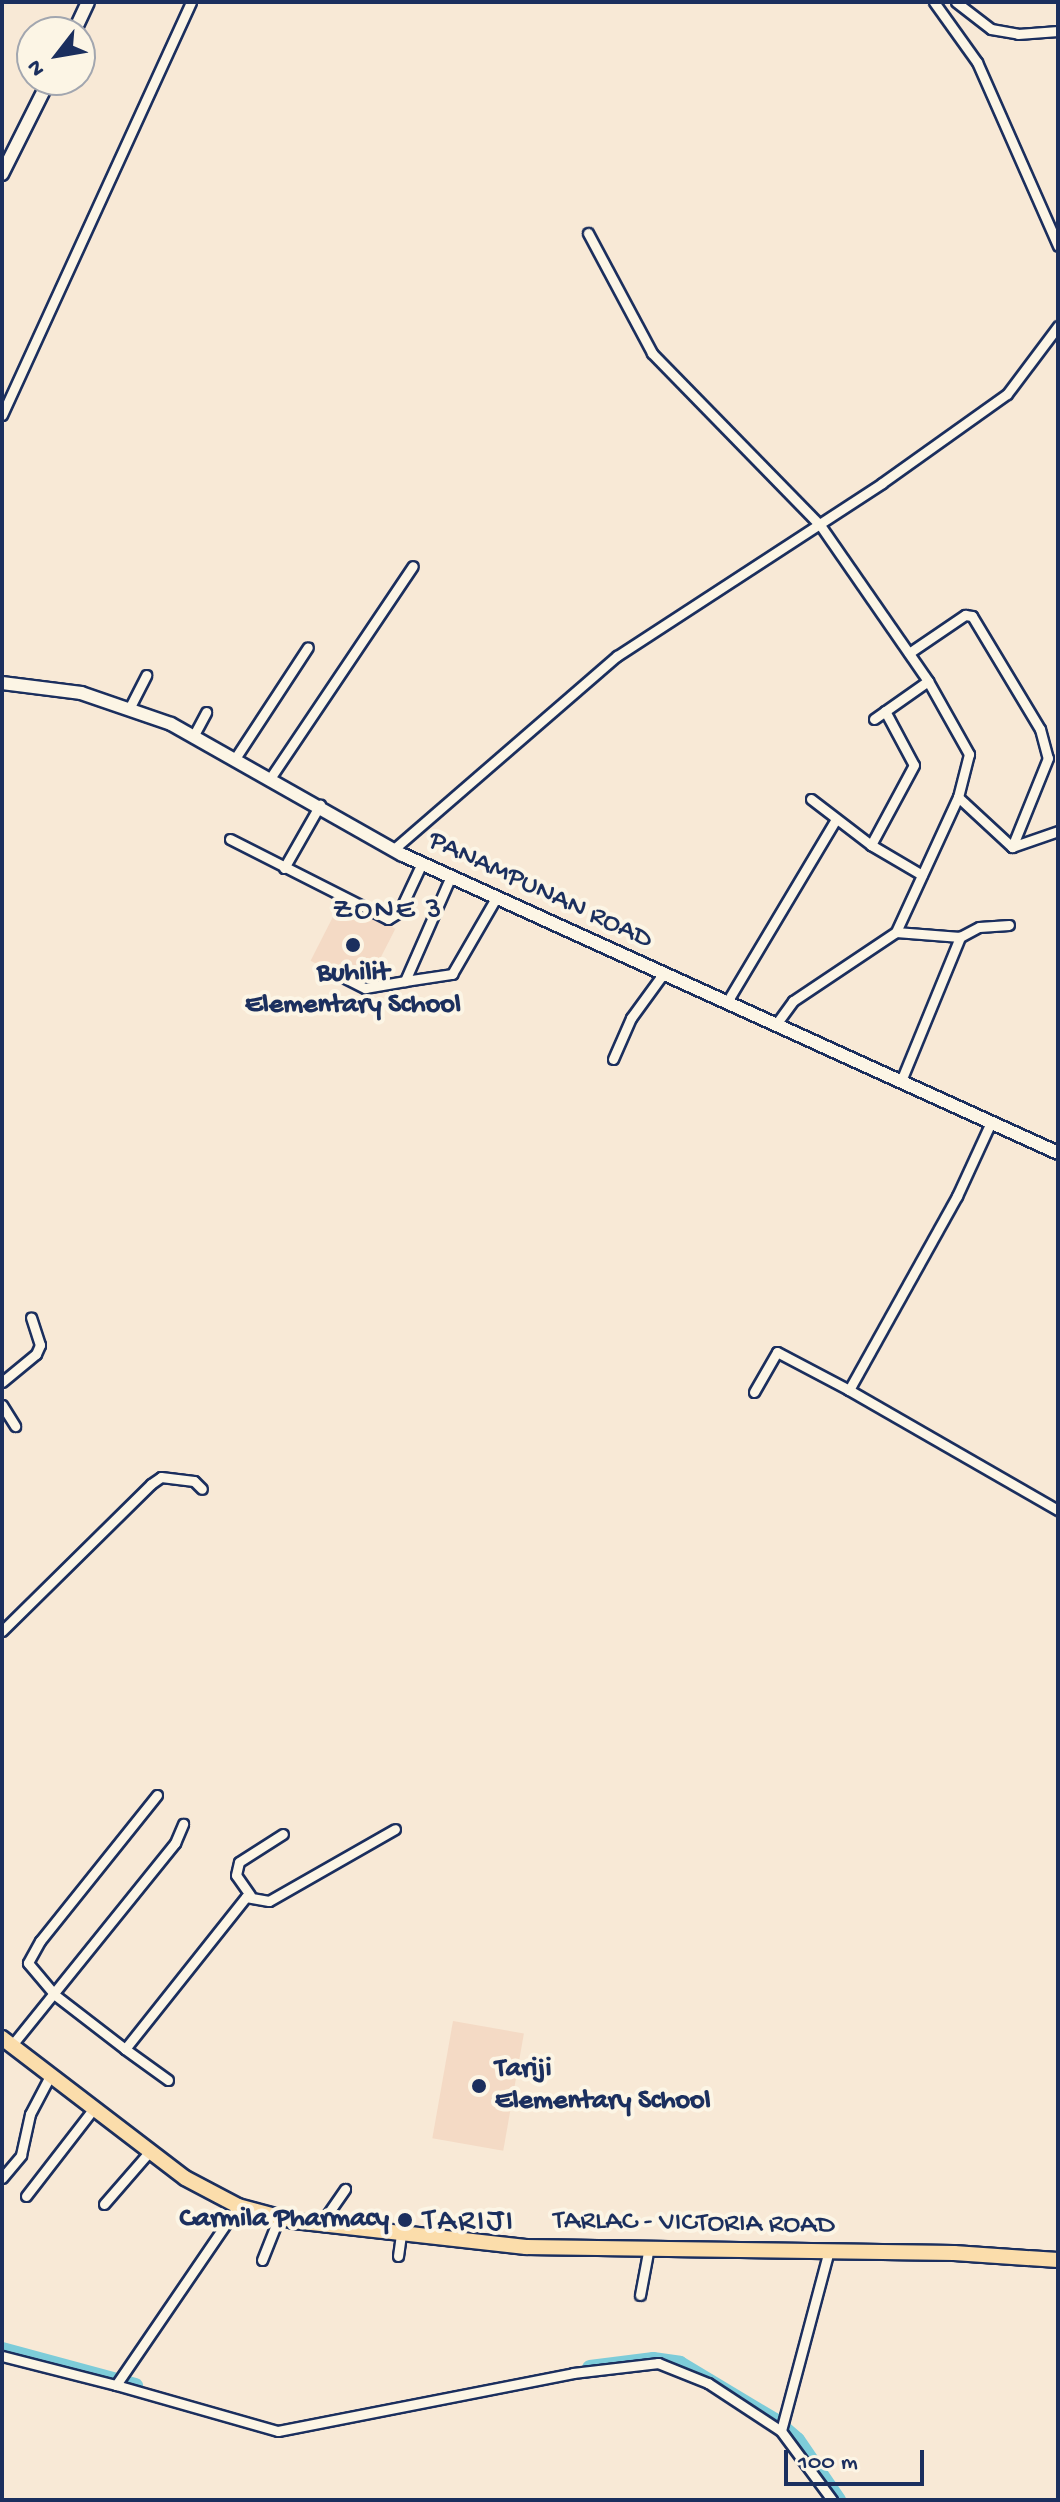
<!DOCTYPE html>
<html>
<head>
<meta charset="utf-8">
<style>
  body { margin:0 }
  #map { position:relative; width:1060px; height:2502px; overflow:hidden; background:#f8e9d6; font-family:"Gochi Hand",sans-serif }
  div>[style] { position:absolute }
  .built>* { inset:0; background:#f4dac5; transform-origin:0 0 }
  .river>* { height:16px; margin:-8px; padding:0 8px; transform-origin:8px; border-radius:8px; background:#7dccd9 }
  .roads { filter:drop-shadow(2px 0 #1b2f5e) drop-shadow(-2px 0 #1b2f5e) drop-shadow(0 2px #1b2f5e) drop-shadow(0 -2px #1b2f5e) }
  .street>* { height:9px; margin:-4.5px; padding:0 4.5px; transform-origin:4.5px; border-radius:4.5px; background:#fcf5e5 }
  .secondary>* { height:12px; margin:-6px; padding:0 6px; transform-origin:6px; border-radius:6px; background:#fcf5e5 }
  .primary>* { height:14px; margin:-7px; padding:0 7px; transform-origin:7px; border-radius:7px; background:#fbddab }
  .dots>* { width:22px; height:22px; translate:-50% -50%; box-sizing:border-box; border:4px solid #fcf5e5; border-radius:50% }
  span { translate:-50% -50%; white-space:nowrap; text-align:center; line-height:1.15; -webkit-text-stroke:8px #fcf5e5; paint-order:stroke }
  .street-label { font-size:28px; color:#1b2f5e }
  .poi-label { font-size:28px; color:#1b2f5e; font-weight:700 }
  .left { translate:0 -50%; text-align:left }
  .right { translate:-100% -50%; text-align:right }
  .neighbourhood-label { font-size:30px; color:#1b2f5e; letter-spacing:2px }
  .quarter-label { font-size:32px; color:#1b2f5e; letter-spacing:2px }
  .frame { position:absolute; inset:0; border:4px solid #1b2f5e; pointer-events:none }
  .north { position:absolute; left:16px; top:16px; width:80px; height:80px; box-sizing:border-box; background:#fcf5e5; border:2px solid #a2a6af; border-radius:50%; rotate:239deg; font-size:22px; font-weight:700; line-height:32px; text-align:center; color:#1b2f5e }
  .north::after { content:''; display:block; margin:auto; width:28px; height:36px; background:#1b2f5e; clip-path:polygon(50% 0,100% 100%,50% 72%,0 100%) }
  .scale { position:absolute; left:784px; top:2450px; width:140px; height:36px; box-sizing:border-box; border:4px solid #1b2f5e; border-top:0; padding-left:10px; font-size:24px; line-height:28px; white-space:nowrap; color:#1b2f5e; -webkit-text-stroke:6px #fcf5e5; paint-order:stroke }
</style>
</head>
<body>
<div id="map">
  <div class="built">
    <i style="left:341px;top:901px;width:61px;height:67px;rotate:27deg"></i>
    <i style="left:453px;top:2021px;width:72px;height:119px;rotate:10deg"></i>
  </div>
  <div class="river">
    <i style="left:2px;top:2350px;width:138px;rotate:15.1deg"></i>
    <i style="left:590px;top:2368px;width:64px;rotate:-7.2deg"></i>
    <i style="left:653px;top:2360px;width:27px;rotate:8deg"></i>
    <i style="left:680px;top:2364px;width:111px;rotate:31deg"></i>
    <i style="left:775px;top:2421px;width:29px;rotate:41deg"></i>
    <i style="left:797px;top:2440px;width:73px;rotate:55.7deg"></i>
  </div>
  <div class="roads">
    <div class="street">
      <i style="left:934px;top:2px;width:74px;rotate:54.4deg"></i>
      <i style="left:977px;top:62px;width:201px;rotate:66.2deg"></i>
      <i style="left:956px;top:2px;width:44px;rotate:37.6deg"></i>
      <i style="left:991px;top:29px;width:27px;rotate:10deg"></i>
      <i style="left:1018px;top:34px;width:40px;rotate:-4.3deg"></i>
      <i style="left:588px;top:233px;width:136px;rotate:61.9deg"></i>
      <i style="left:652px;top:353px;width:240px;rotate:45.7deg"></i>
      <i style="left:820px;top:525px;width:190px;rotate:55.3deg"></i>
      <i style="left:928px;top:681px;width:84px;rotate:60.7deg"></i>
      <i style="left:969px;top:754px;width:44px;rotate:104.3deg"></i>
      <i style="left:958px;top:797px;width:149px;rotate:114.7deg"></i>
      <i style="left:896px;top:932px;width:124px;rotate:146.2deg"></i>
      <i style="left:793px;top:1001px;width:29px;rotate:126deg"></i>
      <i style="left:2px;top:415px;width:454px;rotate:-65.4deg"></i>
      <i style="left:909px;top:653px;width:68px;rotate:-34.2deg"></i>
      <i style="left:965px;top:615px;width:7px;rotate:8deg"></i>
      <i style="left:972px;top:616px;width:132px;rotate:59deg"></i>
      <i style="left:1040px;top:729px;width:30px;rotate:75deg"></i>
      <i style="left:1048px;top:758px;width:96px;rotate:112deg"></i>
      <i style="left:130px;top:707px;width:36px;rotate:-63deg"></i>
      <i style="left:885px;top:711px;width:61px;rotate:61.8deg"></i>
      <i style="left:914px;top:765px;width:91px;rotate:118.3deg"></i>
      <i style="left:871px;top:845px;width:59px;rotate:30.5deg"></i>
      <i style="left:874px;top:719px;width:66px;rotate:-35.1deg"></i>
      <i style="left:194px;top:735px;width:26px;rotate:-62deg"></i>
      <i style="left:236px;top:757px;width:131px;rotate:-56.8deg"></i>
      <i style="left:271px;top:777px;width:254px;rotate:-56.1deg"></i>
      <i style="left:958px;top:797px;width:74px;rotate:42.8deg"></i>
      <i style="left:1012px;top:847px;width:49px;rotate:-19.2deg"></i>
      <i style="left:811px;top:799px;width:76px;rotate:37.5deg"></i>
      <i style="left:230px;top:839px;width:177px;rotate:26.9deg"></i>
      <i style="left:388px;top:919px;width:13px;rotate:-32deg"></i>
      <i style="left:399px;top:912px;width:54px;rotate:-64.9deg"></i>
      <i style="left:394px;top:849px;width:295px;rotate:-40.9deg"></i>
      <i style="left:617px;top:656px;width:316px;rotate:-33.1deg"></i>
      <i style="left:882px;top:483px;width:153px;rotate:-35.5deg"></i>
      <i style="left:1007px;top:394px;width:85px;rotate:-53.1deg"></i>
      <i style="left:284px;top:868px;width:73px;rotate:-60.3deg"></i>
      <i style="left:451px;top:876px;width:115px;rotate:113.7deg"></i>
      <i style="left:405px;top:981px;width:48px;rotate:-8.5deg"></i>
      <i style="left:452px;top:974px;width:88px;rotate:-59.9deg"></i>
      <i style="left:896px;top:932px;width:64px;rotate:4.5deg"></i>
      <i style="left:960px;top:937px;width:21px;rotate:-28deg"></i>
      <i style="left:979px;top:927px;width:30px;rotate:-4deg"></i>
      <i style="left:333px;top:972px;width:36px;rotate:27deg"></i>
      <i style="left:365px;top:988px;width:41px;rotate:-9.9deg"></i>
      <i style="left:727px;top:1002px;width:213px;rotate:-59.2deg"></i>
      <i style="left:613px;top:1059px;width:45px;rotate:-66.3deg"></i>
      <i style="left:631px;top:1018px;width:54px;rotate:-54deg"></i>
      <i style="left:901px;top:1081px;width:156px;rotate:-67.7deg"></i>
      <i style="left:2px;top:1382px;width:44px;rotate:-39.5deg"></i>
      <i style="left:36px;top:1354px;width:10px;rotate:-66deg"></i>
      <i style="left:40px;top:1345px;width:29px;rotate:-108deg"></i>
      <i style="left:849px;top:1390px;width:241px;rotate:29.9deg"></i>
      <i style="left:754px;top:1392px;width:46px;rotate:-60.1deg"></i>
      <i style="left:777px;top:1352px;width:81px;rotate:27.8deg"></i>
      <i style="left:849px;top:1390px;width:222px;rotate:-60.9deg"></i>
      <i style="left:957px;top:1196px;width:81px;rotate:-65.3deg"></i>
      <i style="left:2px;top:1405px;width:25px;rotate:58deg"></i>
      <i style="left:2px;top:1631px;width:209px;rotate:-44.6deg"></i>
      <i style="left:151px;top:1484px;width:12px;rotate:-35deg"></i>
      <i style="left:161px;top:1477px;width:33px;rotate:7deg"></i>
      <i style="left:194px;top:1481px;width:11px;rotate:45deg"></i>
      <i style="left:157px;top:1795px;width:187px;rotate:128.7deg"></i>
      <i style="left:40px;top:1941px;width:25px;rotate:119deg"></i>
      <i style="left:28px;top:1963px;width:42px;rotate:49.8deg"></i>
      <i style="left:55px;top:1995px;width:88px;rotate:37.6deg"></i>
      <i style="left:125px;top:2049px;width:194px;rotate:-51.5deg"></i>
      <i style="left:246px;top:1897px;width:23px;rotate:10deg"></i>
      <i style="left:269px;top:1901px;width:145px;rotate:-29.7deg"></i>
      <i style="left:250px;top:1895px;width:24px;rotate:-125deg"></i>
      <i style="left:236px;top:1875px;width:13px;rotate:-77deg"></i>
      <i style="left:239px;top:1862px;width:52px;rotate:-32.5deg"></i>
      <i style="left:12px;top:2045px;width:260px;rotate:-51.1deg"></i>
      <i style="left:175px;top:1843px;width:21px;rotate:-67deg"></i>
      <i style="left:125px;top:2049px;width:53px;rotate:35.8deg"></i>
      <i style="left:2px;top:2178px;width:30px;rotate:-50deg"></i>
      <i style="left:21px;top:2155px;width:42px;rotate:-77.6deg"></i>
      <i style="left:30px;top:2114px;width:43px;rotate:-62.2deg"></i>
      <i style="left:26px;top:2196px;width:111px;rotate:-52.3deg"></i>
      <i style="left:104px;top:2204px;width:70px;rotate:-49deg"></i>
      <i style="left:320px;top:2225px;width:44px;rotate:-55.2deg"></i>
      <i style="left:828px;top:2254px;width:183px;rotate:104.9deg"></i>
      <i style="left:781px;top:2431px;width:86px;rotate:53.5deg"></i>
      <i style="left:398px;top:2256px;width:22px;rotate:-82deg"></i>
      <i style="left:262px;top:2260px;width:46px;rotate:-68.4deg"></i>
      <i style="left:640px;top:2295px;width:49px;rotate:-79.4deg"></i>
      <i style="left:2px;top:2356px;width:118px;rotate:14.3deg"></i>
      <i style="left:116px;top:2385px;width:217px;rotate:-55.7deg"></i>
      <i style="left:116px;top:2385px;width:168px;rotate:15.9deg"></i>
      <i style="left:278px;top:2431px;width:301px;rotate:-11.1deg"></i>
      <i style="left:573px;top:2373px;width:86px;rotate:-6.7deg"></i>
      <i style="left:658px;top:2363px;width:54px;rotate:21.8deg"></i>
      <i style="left:708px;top:2383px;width:87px;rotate:33.3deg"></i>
    </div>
    <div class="secondary">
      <i style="left:74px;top:32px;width:33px;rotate:-65deg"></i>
      <i style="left:2px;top:174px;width:105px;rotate:-63.4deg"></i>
      <i style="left:2px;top:683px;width:80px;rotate:7.2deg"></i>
      <i style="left:81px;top:693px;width:95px;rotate:19deg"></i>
      <i style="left:171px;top:724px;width:266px;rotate:29.5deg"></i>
      <i style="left:403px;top:855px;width:720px;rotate:24.46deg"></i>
    </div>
    <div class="primary">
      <i style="left:2px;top:2038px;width:230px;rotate:37.4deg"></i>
      <i style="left:185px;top:2178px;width:60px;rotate:27.8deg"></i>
      <i style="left:238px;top:2206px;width:58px;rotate:15deg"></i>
      <i style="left:294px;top:2221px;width:233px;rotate:6.4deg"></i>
      <i style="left:526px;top:2247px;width:428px;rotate:0.8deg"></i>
      <i style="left:954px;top:2253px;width:104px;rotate:3.9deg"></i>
    </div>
  </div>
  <div class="dots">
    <i style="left:353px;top:945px;background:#1b2f5e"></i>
    <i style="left:479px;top:2086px;background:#1b2f5e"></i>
    <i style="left:405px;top:2220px;background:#1b2f5e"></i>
  </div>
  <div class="street-label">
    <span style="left:540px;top:891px;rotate:25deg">PANAMPUNAN ROAD</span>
    <span style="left:694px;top:2224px;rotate:1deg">TARLAC - VICTORIA ROAD</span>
  </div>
  <div class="poi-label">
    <span style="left:353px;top:990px">Buhilit<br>Elementary School</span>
    <span class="left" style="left:495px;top:2086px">Tariji<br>Elementary School</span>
    <span class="right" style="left:389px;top:2220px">Carmila Pharmacy</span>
  </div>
  <div class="neighbourhood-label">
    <span style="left:388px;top:912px">ZONE 3</span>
  </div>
  <div class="quarter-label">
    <span style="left:469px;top:2222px">TARIJI</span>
  </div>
  <div class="frame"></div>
  <div class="north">N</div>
  <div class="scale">100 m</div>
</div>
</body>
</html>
